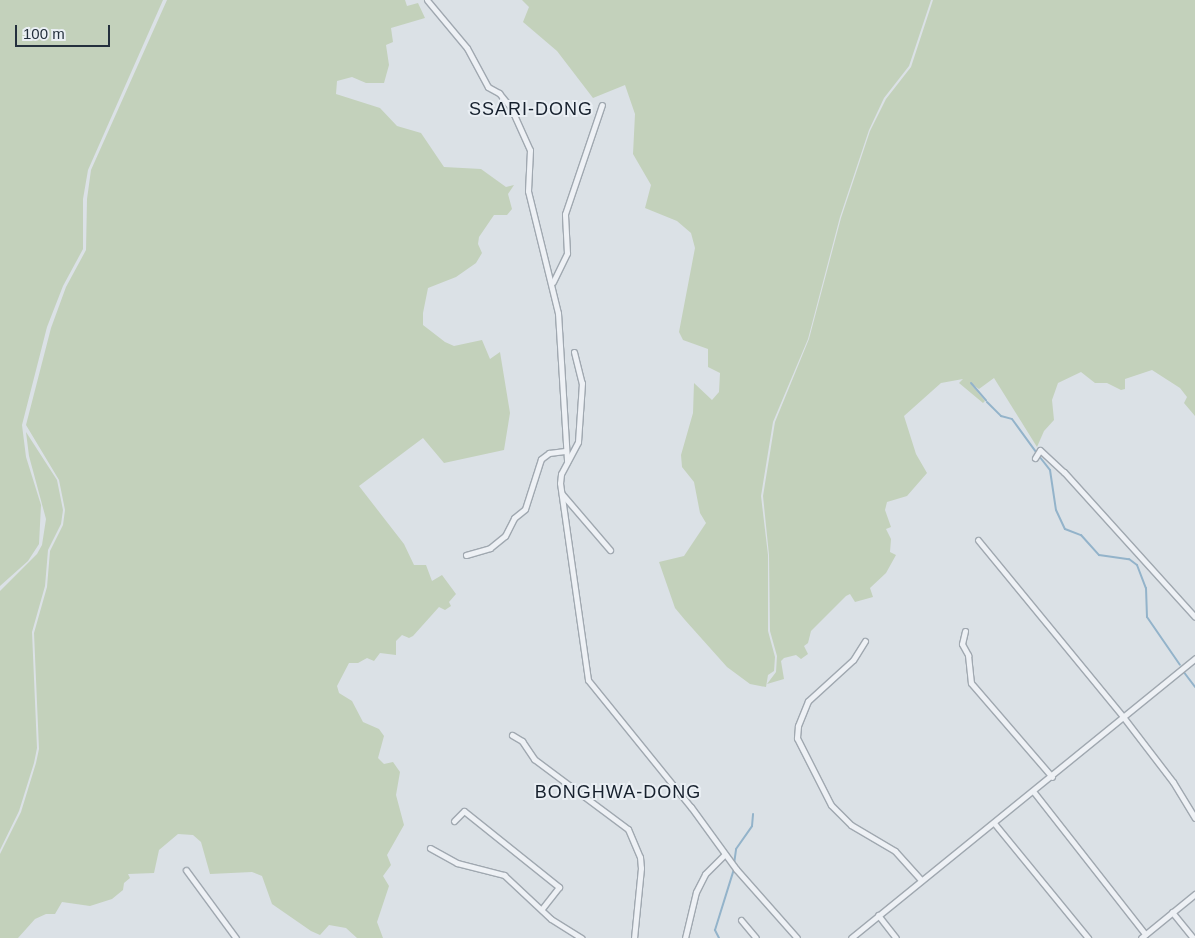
<!DOCTYPE html>
<html>
<head>
<meta charset="utf-8">
<style>
  body { margin:0 }
  #map { position:relative; width:1195px; height:938px; overflow:hidden; background:#dbe1e6; font-family:Helvetica,sans-serif }
  div>[style] { position:absolute }
  .green>* { inset:0; background:#c3d1bb }
  .stream>* { height:2px; margin:-1px; padding:0 1px; transform-origin:1px; border-radius:1px; background:#93b3ca }
  .roads { filter:drop-shadow(1px 0 #a0a8b0) drop-shadow(-1px 0 #a0a8b0) drop-shadow(0 1px #a0a8b0) drop-shadow(0 -1px #a0a8b0) }
  .minor>* { height:5px; margin:-2.5px; padding:0 2.5px; transform-origin:2.5px; border-radius:2.5px; background:#eef1f5 }
  span { translate:-50% -50%; white-space:nowrap; text-align:center; line-height:1.15; -webkit-text-stroke:4px #eaeff4; paint-order:stroke }
  .quarter-label { font-size:18px; color:#17212e; letter-spacing:1px }
  .scale { position:absolute; left:15px; top:25px; width:95px; height:22px; box-sizing:border-box; border:2px solid #24303d; border-top:0; padding-left:6px; font-size:15px; line-height:18px; white-space:nowrap; color:#24303d; -webkit-text-stroke:4px #eaeff4; paint-order:stroke }
</style>
</head>
<body>
<div id="map">
  <div class="green">
    <i style="clip-path:polygon(0 0,163px 0,88px 170px,83px 199px,83px 249px,63px 286px,47px 327px,22px 425px,26px 457px,41px 505px,39px 544px,28px 561px,0 586px)"></i>
    <i style="clip-path:polygon(167px 0,405px 0,407px 6px,418px 3px,425px 18px,391px 28px,393px 42px,386px 45px,389px 65px,384px 83px,366px 83px,352px 77px,337px 81px,336px 94px,380px 108px,397px 126px,421px 133px,444px 167px,481px 169px,506px 187px,514px 185px,508px 194px,512px 209px,507px 215px,494px 215px,479px 237px,478px 244px,482px 253px,476px 263px,456px 277px,428px 288px,423px 313px,423px 325px,445px 342px,454px 346px,482px 340px,490px 359px,500px 352px,510px 413px,504px 450px,444px 463px,423px 438px,359px 486px,404px 544px,414px 565px,426px 565px,432px 581px,442px 575px,456px 594px,449px 602px,451px 606px,445px 610px,439px 607px,413px 636px,409px 638px,402px 635px,396px 641px,396px 655px,380px 653px,374px 661px,367px 658px,358px 663px,349px 663px,337px 686px,339px 693px,352px 701px,363px 722px,379px 729px,384px 736px,378px 758px,384px 764px,393px 762px,400px 772px,396px 795px,404px 825px,387px 855px,391px 865px,383px 876px,389px 886px,377px 922px,383px 938px,357px 938px,346px 928px,329px 925px,320px 935px,311px 931px,272px 904px,262px 876px,252px 872px,210px 874px,201px 842px,193px 835px,178px 834px,159px 850px,154px 873px,128px 874px,130px 878px,124px 883px,123px 890px,112px 899px,90px 906px,62px 902px,55px 914px,46px 914px,35px 919px,18px 938px,0 938px,0 854px,21px 812px,36px 763px,39px 749px,34px 633px,47px 587px,50px 551px,63px 525px,65px 510px,59px 480px,26px 425px,51px 328px,66px 287px,86px 250px,87px 199px,91px 170px)"></i>
    <i style="clip-path:polygon(522px 0,931px 0,909px 66px,884px 98px,869px 130px,840px 217px,808px 339px,773px 422px,761px 496px,768px 555px,768px 631px,775px 657px,774px 671px,768px 675px,766px 687px,750px 684px,727px 667px,685px 620px,675px 608px,659px 562px,684px 556px,706px 523px,700px 513px,694px 482px,682px 467px,681px 455px,693px 413px,694px 383px,712px 400px,719px 392px,720px 373px,708px 367px,708px 349px,683px 340px,679px 332px,695px 248px,691px 233px,677px 221px,645px 208px,651px 185px,633px 154px,635px 114px,625px 85px,593px 98px,557px 51px,523px 22px,529px 7px)"></i>
    <i style="clip-path:polygon(933px 0,1195px 0,1195px 416px,1184px 403px,1187px 397px,1180px 388px,1152px 370px,1125px 379px,1125px 389px,1121px 390px,1107px 383px,1095px 383px,1081px 372px,1058px 383px,1052px 400px,1054px 420px,1044px 431px,1037px 447px,994px 378px,979px 389px,970px 383px,985px 401px,983px 403px,959px 383px,963px 379px,941px 383px,904px 416px,916px 454px,927px 473px,907px 496px,887px 502px,885px 510px,891px 527px,886px 529px,891px 539px,890px 552px,896px 555px,886px 573px,870px 588px,873px 597px,855px 602px,850px 594px,846px 596px,811px 631px,808px 643px,804px 646px,808px 654px,801px 659px,796px 655px,784px 658px,781px 661px,784px 679px,767px 684px,776px 672px,777px 656px,770px 631px,769px 555px,763px 496px,775px 422px,809px 339px,841px 218px,870px 131px,886px 99px,911px 67px)"></i>
    <i style="clip-path:polygon(26px 432px,57px 480px,63px 510px,61px 524px,48px 550px,45px 586px,32px 632px,37px 748px,34px 763px,19px 811px,0 850px,0 591px,37px 554px,42px 545px,46px 519px,29px 456px)"></i>
  </div>
  <div class="stream">
    <i style="left:971px;top:383px;width:23px;rotate:49deg"></i>
    <i style="left:987px;top:402px;width:20px;rotate:45deg"></i>
    <i style="left:1001px;top:416px;width:11px;rotate:15deg"></i>
    <i style="left:1012px;top:419px;width:41px;rotate:54deg"></i>
    <i style="left:1039px;top:456px;width:18px;rotate:52deg"></i>
    <i style="left:1050px;top:470px;width:40px;rotate:81.5deg"></i>
    <i style="left:1056px;top:510px;width:21px;rotate:65deg"></i>
    <i style="left:1065px;top:529px;width:17px;rotate:21deg"></i>
    <i style="left:1081px;top:535px;width:27px;rotate:48deg"></i>
    <i style="left:1099px;top:555px;width:30px;rotate:8deg"></i>
    <i style="left:1129px;top:559px;width:10px;rotate:37deg"></i>
    <i style="left:1137px;top:565px;width:25px;rotate:69deg"></i>
    <i style="left:1146px;top:588px;width:29px;rotate:88deg"></i>
    <i style="left:1147px;top:617px;width:58px;rotate:55.5deg"></i>
    <i style="left:1183px;top:671px;width:20px;rotate:53deg"></i>
    <i style="left:734px;top:864px;width:15px;rotate:-82deg"></i>
    <i style="left:736px;top:849px;width:28px;rotate:-55deg"></i>
    <i style="left:752px;top:826px;width:12px;rotate:-85deg"></i>
    <i style="left:719px;top:938px;width:9px;rotate:-117deg"></i>
    <i style="left:715px;top:930px;width:64px;rotate:-72.7deg"></i>
  </div>
  <div class="roads">
    <div class="minor">
      <i style="left:427px;top:0;width:62px;rotate:50.2deg"></i>
      <i style="left:467px;top:48px;width:44px;rotate:61.7deg"></i>
      <i style="left:488px;top:87px;width:13px;rotate:29deg"></i>
      <i style="left:499px;top:93px;width:19px;rotate:51deg"></i>
      <i style="left:511px;top:108px;width:46px;rotate:65.7deg"></i>
      <i style="left:530px;top:150px;width:41px;rotate:92.8deg"></i>
      <i style="left:528px;top:191px;width:126px;rotate:76.2deg"></i>
      <i style="left:558px;top:313px;width:149px;rotate:86.5deg"></i>
      <i style="left:553px;top:282px;width:32px;rotate:-64deg"></i>
      <i style="left:567px;top:253px;width:39px;rotate:-93deg"></i>
      <i style="left:565px;top:214px;width:115px;rotate:-71.3deg"></i>
      <i style="left:574px;top:352px;width:32px;rotate:76deg"></i>
      <i style="left:582px;top:383px;width:59px;rotate:93.9deg"></i>
      <i style="left:578px;top:442px;width:36px;rotate:118deg"></i>
      <i style="left:561px;top:474px;width:9px;rotate:96deg"></i>
      <i style="left:560px;top:483px;width:199px;rotate:81.9deg"></i>
      <i style="left:588px;top:680px;width:164px;rotate:51deg"></i>
      <i style="left:691px;top:807px;width:77px;rotate:54deg"></i>
      <i style="left:736px;top:869px;width:92px;rotate:48.5deg"></i>
      <i style="left:1035px;top:458px;width:9px;rotate:-58deg"></i>
      <i style="left:1040px;top:450px;width:33px;rotate:43deg"></i>
      <i style="left:1064px;top:472px;width:195px;rotate:47.9deg"></i>
      <i style="left:562px;top:494px;width:74px;rotate:49.4deg"></i>
      <i style="left:978px;top:540px;width:230px;rotate:50.6deg"></i>
      <i style="left:1124px;top:718px;width:81px;rotate:52.6deg"></i>
      <i style="left:1173px;top:782px;width:42px;rotate:58.6deg"></i>
      <i style="left:466px;top:555px;width:25px;rotate:-16deg"></i>
      <i style="left:490px;top:548px;width:19px;rotate:-39deg"></i>
      <i style="left:505px;top:536px;width:20px;rotate:-63deg"></i>
      <i style="left:514px;top:518px;width:14px;rotate:-39deg"></i>
      <i style="left:525px;top:509px;width:52px;rotate:-72.3deg"></i>
      <i style="left:541px;top:459px;width:10px;rotate:-37deg"></i>
      <i style="left:549px;top:453px;width:16px;rotate:-7deg"></i>
      <i style="left:965px;top:631px;width:13px;rotate:103deg"></i>
      <i style="left:962px;top:644px;width:13px;rotate:61deg"></i>
      <i style="left:968px;top:655px;width:28px;rotate:84deg"></i>
      <i style="left:971px;top:683px;width:124px;rotate:49.2deg"></i>
      <i style="left:865px;top:641px;width:22px;rotate:122deg"></i>
      <i style="left:853px;top:660px;width:61px;rotate:137.7deg"></i>
      <i style="left:808px;top:701px;width:27px;rotate:112deg"></i>
      <i style="left:798px;top:726px;width:12px;rotate:95deg"></i>
      <i style="left:797px;top:738px;width:75px;rotate:63.1deg"></i>
      <i style="left:831px;top:805px;width:28px;rotate:45deg"></i>
      <i style="left:851px;top:825px;width:51px;rotate:30.6deg"></i>
      <i style="left:895px;top:851px;width:39px;rotate:48deg"></i>
      <i style="left:512px;top:735px;width:12px;rotate:31deg"></i>
      <i style="left:522px;top:741px;width:22px;rotate:56deg"></i>
      <i style="left:534px;top:759px;width:117px;rotate:36.7deg"></i>
      <i style="left:628px;top:829px;width:30px;rotate:67deg"></i>
      <i style="left:640px;top:857px;width:11px;rotate:85deg"></i>
      <i style="left:641px;top:868px;width:70px;rotate:95.7deg"></i>
      <i style="left:1033px;top:791px;width:182px;rotate:51.9deg"></i>
      <i style="left:454px;top:821px;width:14px;rotate:-45deg"></i>
      <i style="left:464px;top:811px;width:122px;rotate:38.7deg"></i>
      <i style="left:559px;top:887px;width:28px;rotate:128deg"></i>
      <i style="left:994px;top:823px;width:149px;rotate:50.7deg"></i>
      <i style="left:430px;top:848px;width:31px;rotate:29deg"></i>
      <i style="left:457px;top:863px;width:49px;rotate:14.3deg"></i>
      <i style="left:504px;top:875px;width:64px;rotate:43.1deg"></i>
      <i style="left:551px;top:919px;width:36px;rotate:32deg"></i>
      <i style="left:186px;top:870px;width:84px;rotate:53.7deg"></i>
      <i style="left:1172px;top:912px;width:33px;rotate:51deg"></i>
      <i style="left:878px;top:915px;width:29px;rotate:52deg"></i>
      <i style="left:741px;top:920px;width:23px;rotate:50deg"></i>
      <i style="left:685px;top:938px;width:47px;rotate:-76.6deg"></i>
      <i style="left:696px;top:892px;width:20px;rotate:-63deg"></i>
      <i style="left:705px;top:874px;width:28px;rotate:-45deg"></i>
      <i style="left:851px;top:938px;width:444px;rotate:-39.1deg"></i>
      <i style="left:1141px;top:938px;width:70px;rotate:-39.2deg"></i>
    </div>
  </div>
  <div class="quarter-label">
    <span style="left:531px;top:109px">SSARI-DONG</span>
    <span style="left:618px;top:792px">BONGHWA-DONG</span>
  </div>
  <div class="scale">100 m</div>
</div>
</body>
</html>
